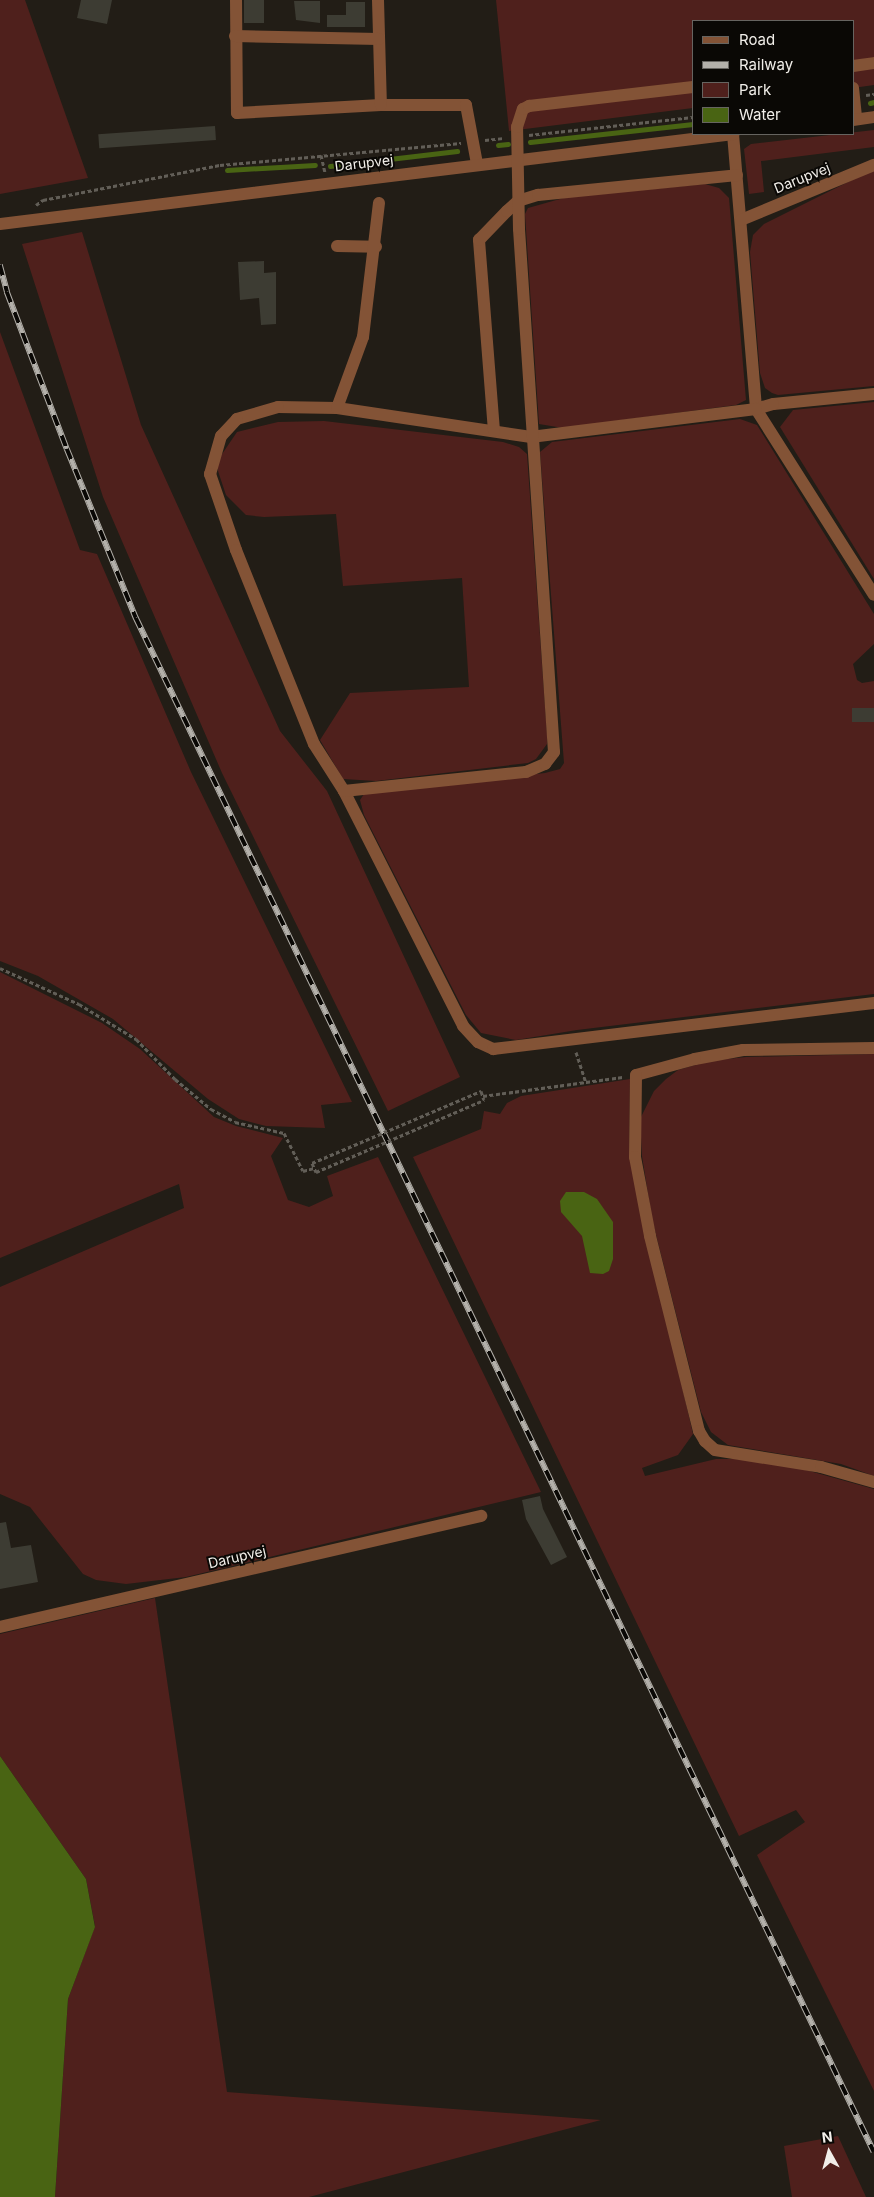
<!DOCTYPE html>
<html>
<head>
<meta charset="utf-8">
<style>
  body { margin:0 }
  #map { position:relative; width:874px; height:2197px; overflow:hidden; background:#221d16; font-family:Inter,sans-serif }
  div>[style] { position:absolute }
  .green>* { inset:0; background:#4f201c }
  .water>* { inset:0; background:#496413 }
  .stream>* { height:5px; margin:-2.5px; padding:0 2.5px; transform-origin:2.5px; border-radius:2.5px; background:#496413 }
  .building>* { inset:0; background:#3d3c33; transform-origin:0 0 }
  .path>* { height:3px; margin-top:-1.5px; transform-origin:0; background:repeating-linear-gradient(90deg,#625e57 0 4px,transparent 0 6.5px) }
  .minor>* { height:12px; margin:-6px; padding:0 6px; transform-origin:6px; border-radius:6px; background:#835336 }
  .rail>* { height:5.5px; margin-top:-2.75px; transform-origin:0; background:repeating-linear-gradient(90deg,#0a0805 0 11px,#b3b0aa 0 22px); box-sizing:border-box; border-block:1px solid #b3b0aa }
  .path-bridge>* { height:3px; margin-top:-1.5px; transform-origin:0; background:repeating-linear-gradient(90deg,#625e57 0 4px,transparent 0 6.5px) }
  span { translate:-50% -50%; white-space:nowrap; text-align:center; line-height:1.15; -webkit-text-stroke:4px #0a0805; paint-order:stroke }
  .street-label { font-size:14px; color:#f1eee9 }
  .legend { position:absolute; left:692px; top:20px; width:162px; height:115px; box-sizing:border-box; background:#0a0805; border:1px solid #666460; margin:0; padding:6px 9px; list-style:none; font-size:15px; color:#f1eee9 }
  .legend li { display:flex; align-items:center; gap:10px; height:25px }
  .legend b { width:25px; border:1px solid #666460 }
  .north { position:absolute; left:804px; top:2127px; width:50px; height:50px; -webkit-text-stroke:4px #0a0805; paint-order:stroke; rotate:353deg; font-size:14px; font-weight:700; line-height:20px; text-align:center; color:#f1eee9 }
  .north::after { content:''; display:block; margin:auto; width:18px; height:22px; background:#f1eee9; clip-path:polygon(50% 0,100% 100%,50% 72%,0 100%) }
</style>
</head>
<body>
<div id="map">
  <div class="green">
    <i style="clip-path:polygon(0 0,25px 0,88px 178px,0 194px)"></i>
    <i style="clip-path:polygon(496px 0,874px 0,874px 85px,853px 88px,853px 21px,693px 21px,693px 108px,509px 131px)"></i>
    <i style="clip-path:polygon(874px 130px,874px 147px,761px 161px,764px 192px,749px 194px,744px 149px,751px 144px)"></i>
    <i style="clip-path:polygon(874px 169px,874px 386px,778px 395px,772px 393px,765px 388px,760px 373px,750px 252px,753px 235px,764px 224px)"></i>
    <i style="clip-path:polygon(705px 184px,719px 188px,729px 198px,746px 400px,736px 405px,563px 428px,539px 424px,525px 214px,528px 208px,567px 197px)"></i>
    <i style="clip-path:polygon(82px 232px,141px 425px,280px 731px,327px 791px,460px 1077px,388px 1111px,222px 773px,103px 497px,22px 244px)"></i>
    <i style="clip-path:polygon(0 332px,80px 550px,97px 554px,191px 772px,352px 1102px,321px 1105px,325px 1128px,266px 1126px,239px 1119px,208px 1099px,113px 1019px,38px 976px,0 961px)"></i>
    <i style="clip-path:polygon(874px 402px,874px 579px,780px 427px,793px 410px)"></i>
    <i style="clip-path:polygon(740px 419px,757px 425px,874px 614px,874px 644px,853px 664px,857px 680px,862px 683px,874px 681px,874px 994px,577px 1030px,516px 1040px,481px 1033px,466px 1015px,364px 815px,360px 800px,364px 794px,545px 773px,560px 769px,564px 763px,540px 452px,552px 442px)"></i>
    <i style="clip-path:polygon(324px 421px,503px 442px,519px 447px,527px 454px,547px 734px,547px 744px,536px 759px,528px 763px,376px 781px,343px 779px,320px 740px,350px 693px,469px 687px,462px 578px,343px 586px,336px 514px,264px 517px,246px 515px,226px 495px,218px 471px,218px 460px,237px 432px,278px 422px)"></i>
    <i style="clip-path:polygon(0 972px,102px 1023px,140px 1049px,214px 1117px,236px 1126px,283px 1138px,271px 1156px,288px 1200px,309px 1207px,333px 1196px,327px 1176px,378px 1157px,541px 1492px,186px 1577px,126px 1584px,96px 1580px,83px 1574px,30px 1507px,0 1494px,0 1287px,184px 1208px,179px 1184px,0 1258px)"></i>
    <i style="clip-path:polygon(874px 1054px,874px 1476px,841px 1464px,728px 1445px,711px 1432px,701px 1412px,652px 1219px,642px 1156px,640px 1119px,654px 1091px,666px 1079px,678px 1070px,709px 1061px,746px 1057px)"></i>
    <i style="clip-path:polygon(630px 1079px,629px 1154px,693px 1434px,678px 1455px,642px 1468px,645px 1476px,716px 1459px,736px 1459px,788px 1465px,874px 1489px,874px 2091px,757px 1855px,805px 1822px,796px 1810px,739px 1836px,413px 1157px,481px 1129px,484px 1111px,500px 1114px,507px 1103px,521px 1096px)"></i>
    <i style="clip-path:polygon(155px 1598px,227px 2092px,601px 2120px,309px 2197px,55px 2197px,68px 1999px,95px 1926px,86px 1879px,0 1756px,0 1634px)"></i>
    <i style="clip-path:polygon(838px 2136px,866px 2197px,792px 2197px,784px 2146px)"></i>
  </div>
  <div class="water">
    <i style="clip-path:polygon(566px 1192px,584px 1192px,597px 1199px,613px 1222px,613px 1259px,609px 1271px,603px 1274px,590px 1273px,582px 1236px,561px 1212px,560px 1201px)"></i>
    <i style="clip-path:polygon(0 1756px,86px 1879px,95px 1927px,68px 1999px,55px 2197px,0 2197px)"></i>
  </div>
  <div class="stream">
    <i style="left:870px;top:103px;width:4px;rotate:-14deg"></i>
    <i style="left:530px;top:142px;width:164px;rotate:-6.3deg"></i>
    <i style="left:498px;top:145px;width:10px;rotate:-6deg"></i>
    <i style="left:330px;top:166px;width:128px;rotate:-6.7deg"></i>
    <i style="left:227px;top:170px;width:88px;rotate:-3.3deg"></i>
  </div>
  <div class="building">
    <i style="clip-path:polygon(81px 0,112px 0,107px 24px,77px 18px)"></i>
    <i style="left:244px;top:0;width:20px;height:23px"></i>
    <i style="clip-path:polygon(294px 1px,320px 1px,320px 23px,296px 20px)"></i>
    <i style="clip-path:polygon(346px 2px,365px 2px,365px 27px,327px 27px,327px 15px,346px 15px)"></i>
    <i style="left:215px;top:126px;width:14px;height:117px;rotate:86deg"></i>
    <i style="clip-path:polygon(264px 261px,264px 273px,276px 272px,276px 324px,261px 325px,259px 298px,240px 300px,238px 262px)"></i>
    <i style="left:874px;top:708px;width:14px;height:22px;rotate:90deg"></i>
    <i style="clip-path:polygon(540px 1496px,543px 1509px,567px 1557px,551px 1565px,526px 1519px,522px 1500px)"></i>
    <i style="clip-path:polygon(6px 1522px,11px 1548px,31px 1545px,38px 1582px,0 1589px,0 1523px)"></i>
  </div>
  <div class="path">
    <i style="left:866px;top:95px;width:8px;rotate:-7deg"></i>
    <i style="left:529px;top:135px;width:165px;rotate:-6.3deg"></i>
    <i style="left:485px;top:140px;width:18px;rotate:-6deg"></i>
    <i style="left:321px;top:155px;width:17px;rotate:77deg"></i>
    <i style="left:36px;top:205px;width:9px;rotate:-36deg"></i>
    <i style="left:43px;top:200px;width:180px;rotate:-11.2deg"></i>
    <i style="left:220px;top:165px;width:242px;rotate:-5.2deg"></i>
    <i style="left:0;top:968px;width:87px;rotate:24.5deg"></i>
    <i style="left:79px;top:1004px;width:67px;rotate:31.6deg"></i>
    <i style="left:136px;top:1039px;width:56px;rotate:45.7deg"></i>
    <i style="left:175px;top:1079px;width:47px;rotate:39.8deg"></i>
    <i style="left:211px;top:1109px;width:27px;rotate:28deg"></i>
    <i style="left:235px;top:1122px;width:50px;rotate:12.7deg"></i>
    <i style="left:284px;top:1133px;width:42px;rotate:63.4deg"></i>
    <i style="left:303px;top:1171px;width:11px;rotate:-15deg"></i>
    <i style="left:576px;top:1052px;width:32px;rotate:72deg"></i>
    <i style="left:481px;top:1091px;width:9px;rotate:72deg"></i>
    <i style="left:483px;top:1096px;width:141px;rotate:-7.7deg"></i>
    <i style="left:312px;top:1163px;width:10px;rotate:66deg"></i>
  </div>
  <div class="minor">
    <i style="left:236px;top:0;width:113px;rotate:89.5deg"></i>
    <i style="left:237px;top:113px;width:144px;rotate:-3.2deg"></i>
    <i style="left:381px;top:105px;width:85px"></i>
    <i style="left:466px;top:105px;width:60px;rotate:79.4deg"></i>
    <i style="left:378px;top:0;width:105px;rotate:88.4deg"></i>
    <i style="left:235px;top:36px;width:144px;rotate:1.2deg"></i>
    <i style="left:853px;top:66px;width:21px;rotate:-8deg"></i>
    <i style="left:853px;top:88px;width:31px;rotate:84deg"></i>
    <i style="left:853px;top:120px;width:21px;rotate:-8deg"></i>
    <i style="left:733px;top:134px;width:276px;rotate:85.2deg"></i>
    <i style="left:756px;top:409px;width:220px;rotate:57.6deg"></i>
    <i style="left:741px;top:220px;width:144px;rotate:-22.5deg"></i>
    <i style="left:0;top:224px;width:739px;rotate:-7deg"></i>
    <i style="left:337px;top:246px;width:39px;rotate:1deg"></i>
    <i style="left:874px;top:394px;width:101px;rotate:174.3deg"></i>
    <i style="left:773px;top:404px;width:18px;rotate:164deg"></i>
    <i style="left:756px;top:409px;width:227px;rotate:172.9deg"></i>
    <i style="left:531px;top:437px;width:196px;rotate:-171.5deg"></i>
    <i style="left:337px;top:408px;width:59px;rotate:-179deg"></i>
    <i style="left:278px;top:407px;width:43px;rotate:163.7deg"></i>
    <i style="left:237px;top:419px;width:23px;rotate:133deg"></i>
    <i style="left:221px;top:436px;width:40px;rotate:106deg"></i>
    <i style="left:210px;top:474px;width:80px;rotate:71.1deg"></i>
    <i style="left:236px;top:550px;width:209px;rotate:68.1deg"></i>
    <i style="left:314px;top:744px;width:56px;rotate:57.4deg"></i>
    <i style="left:344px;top:791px;width:263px;rotate:63.1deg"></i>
    <i style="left:463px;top:1026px;width:22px;rotate:47deg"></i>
    <i style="left:478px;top:1042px;width:17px;rotate:25deg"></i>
    <i style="left:493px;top:1049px;width:384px;rotate:-6.9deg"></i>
    <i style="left:337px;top:408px;width:76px;rotate:-69.9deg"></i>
    <i style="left:363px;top:337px;width:135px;rotate:-83.2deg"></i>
    <i style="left:494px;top:431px;width:192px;rotate:-94.5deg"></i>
    <i style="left:479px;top:240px;width:40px;rotate:-46deg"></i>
    <i style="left:507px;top:211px;width:15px;rotate:-42deg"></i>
    <i style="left:518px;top:201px;width:21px;rotate:-17deg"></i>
    <i style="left:538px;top:195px;width:200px;rotate:-5.7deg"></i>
    <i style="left:344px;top:791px;width:183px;rotate:-6deg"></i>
    <i style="left:526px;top:772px;width:21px;rotate:-23deg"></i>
    <i style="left:545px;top:764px;width:15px;rotate:-53deg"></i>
    <i style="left:554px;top:752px;width:524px;rotate:-93.83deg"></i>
    <i style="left:519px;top:229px;width:102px;rotate:-91.1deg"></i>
    <i style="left:517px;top:127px;width:19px;rotate:-72deg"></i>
    <i style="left:523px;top:109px;width:7px;rotate:-27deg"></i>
    <i style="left:529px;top:106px;width:165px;rotate:-6.6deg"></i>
    <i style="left:874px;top:1048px;width:131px;rotate:179.1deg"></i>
    <i style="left:743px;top:1050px;width:49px;rotate:169.4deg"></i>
    <i style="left:695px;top:1059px;width:61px;rotate:164.8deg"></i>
    <i style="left:636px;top:1075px;width:82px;rotate:90.7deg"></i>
    <i style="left:635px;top:1157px;width:80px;rotate:79.2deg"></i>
    <i style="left:650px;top:1236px;width:201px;rotate:75.9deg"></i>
    <i style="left:699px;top:1431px;width:12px;rotate:59deg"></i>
    <i style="left:705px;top:1441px;width:13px;rotate:42deg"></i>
    <i style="left:715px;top:1450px;width:107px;rotate:9.1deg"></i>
    <i style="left:821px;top:1467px;width:55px;rotate:15.8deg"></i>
    <i style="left:0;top:1627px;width:494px;rotate:-13deg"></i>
  </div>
  <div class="rail">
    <i style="left:0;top:265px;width:28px;rotate:75deg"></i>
    <i style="left:7px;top:292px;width:168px;rotate:69.1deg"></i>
    <i style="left:67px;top:449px;width:183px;rotate:67.8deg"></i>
    <i style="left:136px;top:618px;width:1702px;rotate:64.31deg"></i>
  </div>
  <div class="path-bridge">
    <i style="left:312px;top:1163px;width:184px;rotate:-23.1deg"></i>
    <i style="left:316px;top:1172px;width:183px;rotate:-23.2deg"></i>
  </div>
  <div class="street-label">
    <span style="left:364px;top:163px;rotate:-7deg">Darupvej</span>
    <span style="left:802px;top:178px;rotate:-22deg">Darupvej</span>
    <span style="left:237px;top:1557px;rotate:-13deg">Darupvej</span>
  </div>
  <ul class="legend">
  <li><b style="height:6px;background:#835336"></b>Road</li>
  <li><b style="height:6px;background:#b3b0aa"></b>Railway</li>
  <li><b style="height:14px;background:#4f201c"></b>Park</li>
  <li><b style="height:14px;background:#496413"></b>Water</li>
  </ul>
  <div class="north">N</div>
</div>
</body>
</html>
